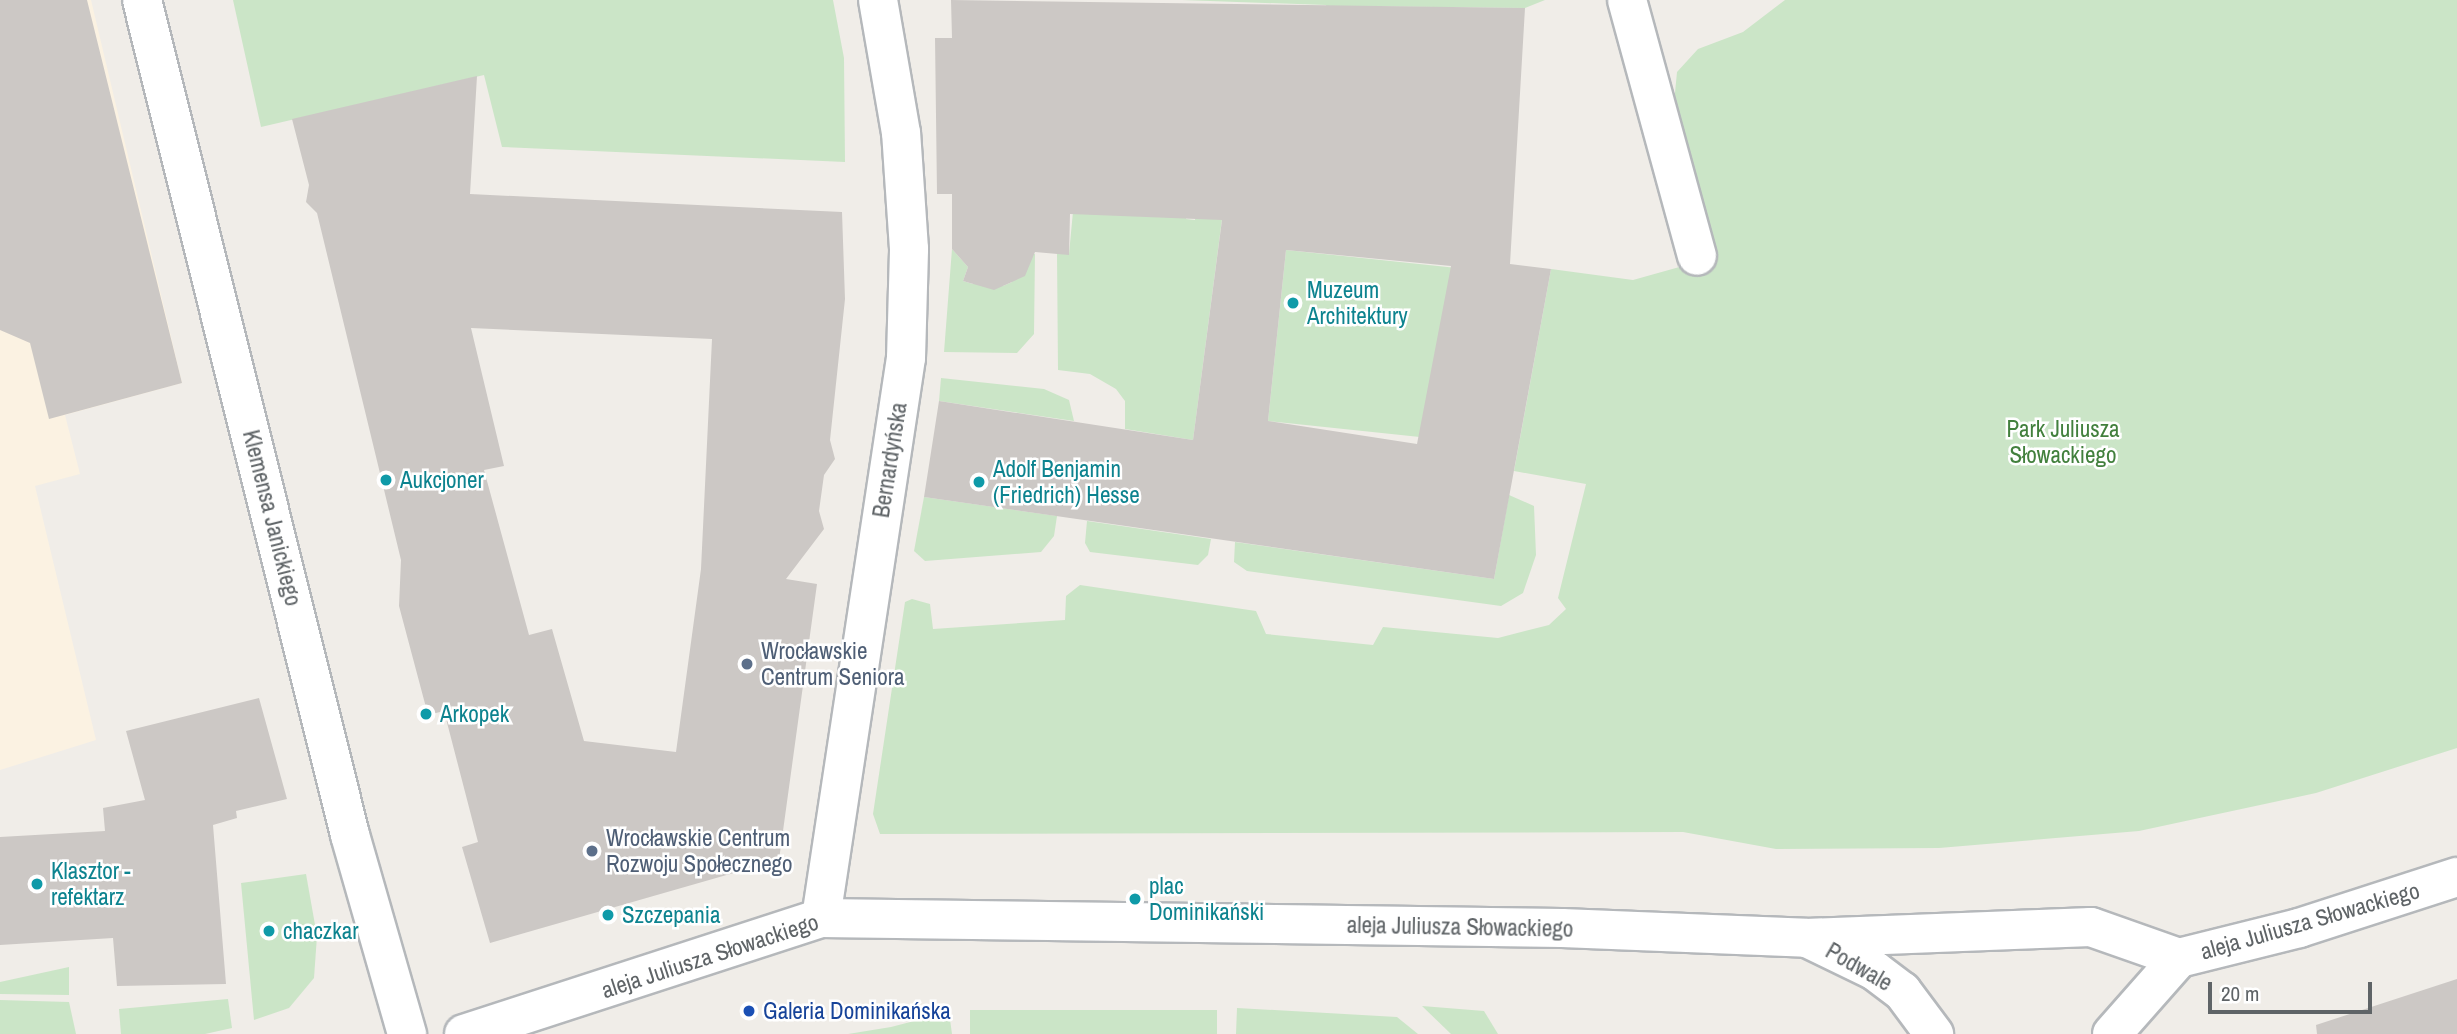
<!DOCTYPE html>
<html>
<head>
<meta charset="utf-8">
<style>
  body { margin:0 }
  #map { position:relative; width:2457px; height:1034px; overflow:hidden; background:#f0ede8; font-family:"Archivo Narrow",sans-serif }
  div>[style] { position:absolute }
  .commercial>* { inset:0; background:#fbf2e2 }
  .green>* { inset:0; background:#cbe5c7; transform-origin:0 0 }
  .building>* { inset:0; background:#ccc8c5 }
  .roads { filter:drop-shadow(2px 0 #b5b8bb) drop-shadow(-2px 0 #b5b8bb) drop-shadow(0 2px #b5b8bb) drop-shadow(0 -2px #b5b8bb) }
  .minor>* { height:38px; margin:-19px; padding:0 19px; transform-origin:19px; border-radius:19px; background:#fff }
  .dots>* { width:19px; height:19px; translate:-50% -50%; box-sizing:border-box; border:4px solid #fff; border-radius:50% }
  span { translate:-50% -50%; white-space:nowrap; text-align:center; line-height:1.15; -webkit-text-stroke:5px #fff; paint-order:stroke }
  .culture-label { font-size:23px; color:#0d838f }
  .left { translate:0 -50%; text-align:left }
  .park-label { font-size:23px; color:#42803d }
  .street-label { font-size:23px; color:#5f6467 }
  .service-label { font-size:23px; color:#4e5e75 }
  .transit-label { font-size:23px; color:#164399 }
  .scale { position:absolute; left:2208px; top:982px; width:164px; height:32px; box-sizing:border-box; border:4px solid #5f6467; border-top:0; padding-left:9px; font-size:21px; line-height:24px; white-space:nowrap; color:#5f6467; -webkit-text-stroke:5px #fff; paint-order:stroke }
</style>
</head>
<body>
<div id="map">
  <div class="commercial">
    <i style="clip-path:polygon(0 0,91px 0,182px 383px,65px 415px,80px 474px,35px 486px,96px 740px,0 770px)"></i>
  </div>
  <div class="green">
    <i style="clip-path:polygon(233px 0,833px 0,844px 58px,845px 162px,502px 147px,484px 75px,261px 127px)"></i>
    <i style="clip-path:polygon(1182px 0,1545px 0,1525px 8px,1346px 6px,1326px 10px,1326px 5px)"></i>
    <i style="clip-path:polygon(1785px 0,2457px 0,2457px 748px,2316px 793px,2139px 831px,1939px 848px,1776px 849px,1683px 832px,880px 834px,873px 814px,905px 602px,912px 599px,930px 604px,933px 629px,1065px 620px,1066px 596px,1080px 585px,1256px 611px,1266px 634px,1373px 645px,1383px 627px,1498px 638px,1549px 625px,1566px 609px,1558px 598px,1586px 484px,1514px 471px,1551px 269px,1633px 280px,1708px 259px,1674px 103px,1677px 72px,1698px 49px,1743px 32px)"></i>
    <i style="clip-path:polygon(1074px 201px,1186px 203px,1186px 219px,1195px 220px,1196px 203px,1224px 204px,1193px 440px,1125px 429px,1125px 401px,1116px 389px,1090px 374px,1058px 370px,1057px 254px,1069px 254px)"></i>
    <i style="clip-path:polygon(952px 249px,968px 267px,963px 281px,973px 284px,977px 271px,998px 273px,1003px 286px,1012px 282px,1008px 270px,1020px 254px,1035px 254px,1034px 334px,1017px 353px,944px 352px)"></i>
    <i style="left:1286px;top:250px;width:167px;height:172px;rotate:6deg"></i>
    <i style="clip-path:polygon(941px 378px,1044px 389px,1069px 400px,1074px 421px,939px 401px)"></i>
    <i style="clip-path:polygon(1509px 495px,1534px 506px,1536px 555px,1523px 593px,1501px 606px,1247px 571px,1234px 562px,1235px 542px,1494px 579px)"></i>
    <i style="clip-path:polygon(924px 497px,1057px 516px,1054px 536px,1041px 552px,925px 561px,914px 551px)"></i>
    <i style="clip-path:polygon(1087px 521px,1211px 539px,1208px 555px,1198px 565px,1090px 552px,1085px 543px)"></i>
    <i style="clip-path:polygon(306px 874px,317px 936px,314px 978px,289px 1008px,254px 1020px,241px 883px)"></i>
    <i style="clip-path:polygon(69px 967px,69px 995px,0 994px,0 982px)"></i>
    <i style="clip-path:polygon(228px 999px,232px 1028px,205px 1034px,121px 1034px,119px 1009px)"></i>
    <i style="clip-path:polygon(0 1000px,69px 1002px,76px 1034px,0 1034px)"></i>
    <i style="clip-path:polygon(1422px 1006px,1484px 1011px,1498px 1034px,1451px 1034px)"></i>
    <i style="clip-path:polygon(1237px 1008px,1397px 1017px,1418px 1034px,1236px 1034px)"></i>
    <i style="left:970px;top:1010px;width:247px;height:24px"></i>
    <i style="clip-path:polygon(949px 1012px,952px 1034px,848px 1034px,891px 1027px)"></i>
  </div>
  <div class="building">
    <i style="clip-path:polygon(0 0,87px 0,182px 383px,49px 419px,30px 343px,0 330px)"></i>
    <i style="clip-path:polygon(evenodd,951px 0,1525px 8px,1510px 264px,1551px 269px,1494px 579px,924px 497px,939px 401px,1193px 440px,1222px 220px,1070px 214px,1069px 255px,1035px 252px,1025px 276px,994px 290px,963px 281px,968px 267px,952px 249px,952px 194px,937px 194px,935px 38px,952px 38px,951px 0,1286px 250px,1451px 266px,1417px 444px,1268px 421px,1286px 250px)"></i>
    <i style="clip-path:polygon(evenodd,477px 76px,470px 194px,842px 212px,845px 299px,830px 440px,835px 459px,824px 475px,819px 511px,824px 529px,786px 579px,817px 584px,779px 860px,490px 943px,462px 847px,478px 842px,444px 711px,428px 715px,399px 606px,401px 560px,317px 213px,306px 202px,309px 185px,292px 119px,477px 76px,471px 328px,712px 339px,701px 569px,676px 752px,584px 741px,552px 629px,529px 635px,484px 470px,504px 466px,471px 328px)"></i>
    <i style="clip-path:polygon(259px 698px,287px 799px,236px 811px,237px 818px,213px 825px,226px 984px,117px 986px,113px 938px,0 945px,0 837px,105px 831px,103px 808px,145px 800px,126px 731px)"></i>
    <i style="clip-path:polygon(2457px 979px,2457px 1034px,2317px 1034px,2316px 1025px)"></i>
  </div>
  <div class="roads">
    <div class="minor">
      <i style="left:142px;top:0;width:861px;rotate:76.01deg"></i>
      <i style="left:350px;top:835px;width:207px;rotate:74deg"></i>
      <i style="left:1627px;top:0;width:265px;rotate:74.7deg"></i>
      <i style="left:821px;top:918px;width:566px;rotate:-81.37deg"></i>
      <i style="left:906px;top:358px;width:109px;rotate:-88.4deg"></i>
      <i style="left:909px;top:249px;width:116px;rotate:-93.9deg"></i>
      <i style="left:901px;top:133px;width:135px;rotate:-99.8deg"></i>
      <i style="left:1811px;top:940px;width:71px;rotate:25.8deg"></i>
      <i style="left:1875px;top:971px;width:34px;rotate:37deg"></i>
      <i style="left:1902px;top:991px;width:54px;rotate:53.3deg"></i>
      <i style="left:464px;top:1034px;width:375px;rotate:-18deg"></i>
      <i style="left:821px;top:918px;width:741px;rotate:0.77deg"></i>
      <i style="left:1562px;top:928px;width:244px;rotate:2.3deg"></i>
      <i style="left:1806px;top:938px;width:285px;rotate:-2.2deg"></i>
      <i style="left:2091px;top:927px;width:93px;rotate:19.4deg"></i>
      <i style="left:2179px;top:958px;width:124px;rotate:-14deg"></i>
      <i style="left:2299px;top:928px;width:166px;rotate:-17.9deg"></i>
      <i style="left:2112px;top:1034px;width:101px;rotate:-48.6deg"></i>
    </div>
  </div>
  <div class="dots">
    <i style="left:1293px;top:303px;background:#0f9aa8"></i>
    <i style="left:386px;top:480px;background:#0f9aa8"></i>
    <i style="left:979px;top:482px;background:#0f9aa8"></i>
    <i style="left:747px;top:664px;background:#5c6f8a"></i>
    <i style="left:426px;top:714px;background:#0f9aa8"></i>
    <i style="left:592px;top:851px;background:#5c6f8a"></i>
    <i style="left:37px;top:884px;background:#0f9aa8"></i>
    <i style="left:1135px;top:899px;background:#0f9aa8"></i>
    <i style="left:608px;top:915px;background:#0f9aa8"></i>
    <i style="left:269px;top:931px;background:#0f9aa8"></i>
    <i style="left:749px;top:1011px;background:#1a4fb4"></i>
  </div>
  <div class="culture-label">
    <span class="left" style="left:1307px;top:303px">Muzeum<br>Architektury</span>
    <span class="left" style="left:993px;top:482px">Adolf Benjamin<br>(Friedrich) Hesse</span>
    <span class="left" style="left:400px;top:480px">Aukcjoner</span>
    <span class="left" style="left:440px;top:714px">Arkopek</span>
    <span class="left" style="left:51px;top:884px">Klasztor -<br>refektarz</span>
    <span class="left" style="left:1149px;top:899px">plac<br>Dominikański</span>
    <span class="left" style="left:622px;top:915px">Szczepania</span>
    <span class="left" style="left:283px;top:931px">chaczkar</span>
  </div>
  <div class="park-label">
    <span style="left:2063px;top:442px">Park Juliusza<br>Słowackiego</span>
  </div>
  <div class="street-label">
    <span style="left:890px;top:460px;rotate:-81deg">Bernardyńska</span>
    <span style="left:272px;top:518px;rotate:76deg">Klemensa Janickiego</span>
    <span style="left:2310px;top:921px;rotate:-16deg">aleja Juliusza Słowackiego</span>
    <span style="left:1460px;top:927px;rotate:1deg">aleja Juliusza Słowackiego</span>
    <span style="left:710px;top:956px;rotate:-18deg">aleja Juliusza Słowackiego</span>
    <span style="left:1859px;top:967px;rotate:30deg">Podwale</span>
  </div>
  <div class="service-label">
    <span class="left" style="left:761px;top:664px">Wrocławskie<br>Centrum Seniora</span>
    <span class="left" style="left:606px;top:851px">Wrocławskie Centrum<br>Rozwoju Społecznego</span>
  </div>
  <div class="transit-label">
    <span class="left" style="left:763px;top:1011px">Galeria Dominikańska</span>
  </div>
  <div class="scale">20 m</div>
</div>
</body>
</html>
